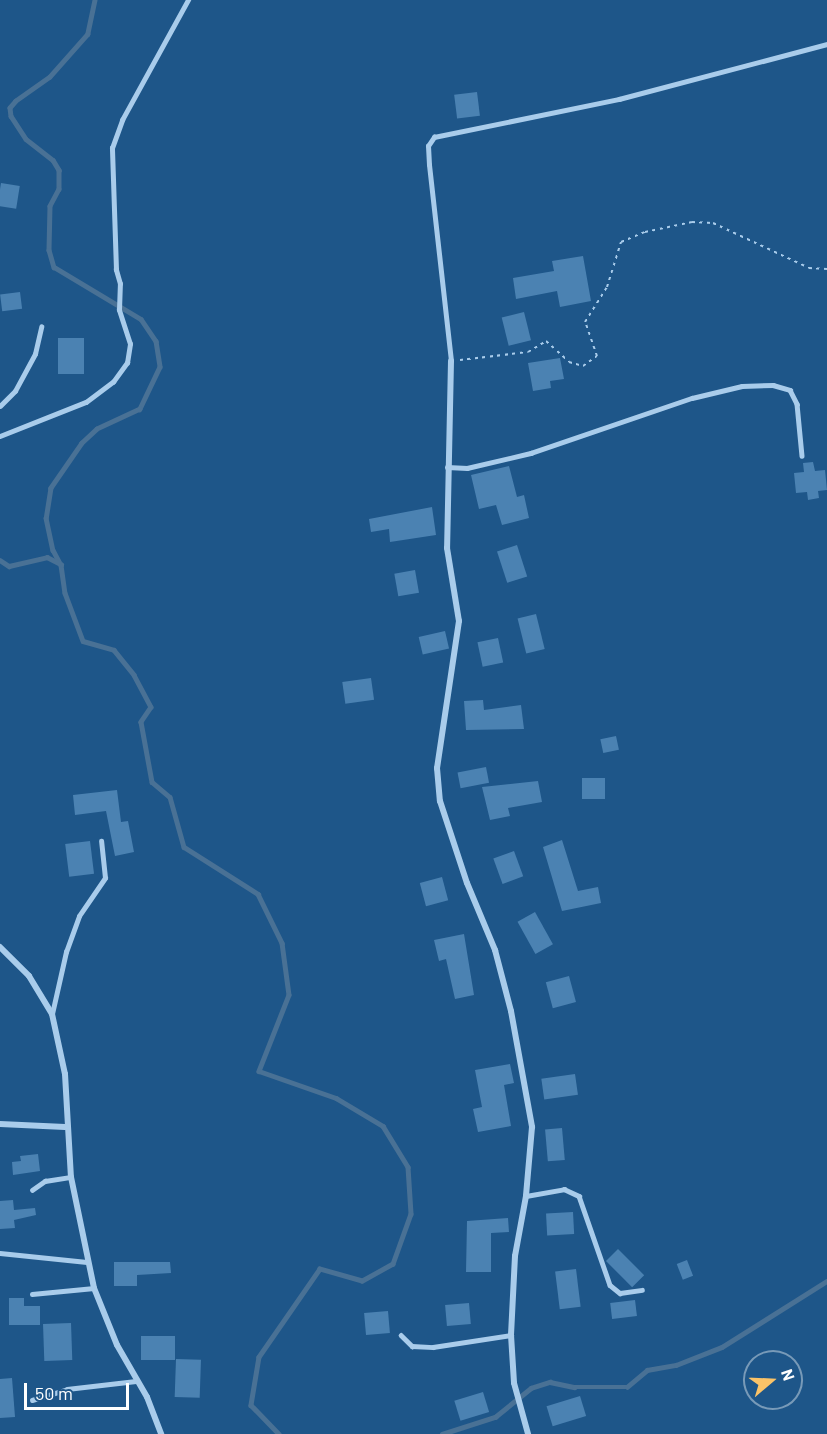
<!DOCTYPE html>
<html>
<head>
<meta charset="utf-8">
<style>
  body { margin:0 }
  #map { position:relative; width:827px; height:1434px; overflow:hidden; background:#1e5689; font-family:Barlow,sans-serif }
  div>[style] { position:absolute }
  .stream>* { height:4.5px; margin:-2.25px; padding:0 2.25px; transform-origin:2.25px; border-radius:2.25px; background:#497195 }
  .building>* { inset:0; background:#4b82b2; transform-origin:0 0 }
  .path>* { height:2px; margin-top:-1px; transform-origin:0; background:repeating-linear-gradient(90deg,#a9cceb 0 3px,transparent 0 7.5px) }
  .lane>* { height:4.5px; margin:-2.25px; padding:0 2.25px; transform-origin:2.25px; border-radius:2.25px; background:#a9cceb }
  .street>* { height:6px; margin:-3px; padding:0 3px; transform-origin:3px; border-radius:3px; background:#a9cceb }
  span { translate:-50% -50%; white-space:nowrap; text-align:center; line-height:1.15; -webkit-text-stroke:4.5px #1e5689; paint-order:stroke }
  .north { position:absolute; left:743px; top:1350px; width:60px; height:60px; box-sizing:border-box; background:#1e5689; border:2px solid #789ab8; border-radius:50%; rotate:71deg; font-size:16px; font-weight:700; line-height:24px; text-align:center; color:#fff }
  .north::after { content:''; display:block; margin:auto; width:21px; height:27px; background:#fac368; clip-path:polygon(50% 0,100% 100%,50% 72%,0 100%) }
  .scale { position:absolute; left:24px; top:1383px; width:105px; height:27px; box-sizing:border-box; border:3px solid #fff; border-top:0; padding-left:8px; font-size:18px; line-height:21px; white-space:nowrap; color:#fff; -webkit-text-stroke:4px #1e5689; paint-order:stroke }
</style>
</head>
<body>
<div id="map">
  <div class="stream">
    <i style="left:95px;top:0;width:35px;rotate:102deg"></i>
    <i style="left:88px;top:34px;width:57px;rotate:131.5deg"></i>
    <i style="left:50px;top:77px;width:42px;rotate:144.8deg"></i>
    <i style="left:16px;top:101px;width:9px;rotate:131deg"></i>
    <i style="left:10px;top:108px;width:8px;rotate:83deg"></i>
    <i style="left:11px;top:116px;width:27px;rotate:57deg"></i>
    <i style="left:26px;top:139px;width:34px;rotate:38deg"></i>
    <i style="left:53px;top:160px;width:12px;rotate:59deg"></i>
    <i style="left:59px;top:170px;width:19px;rotate:90deg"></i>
    <i style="left:59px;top:189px;width:19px;rotate:118deg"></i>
    <i style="left:50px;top:206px;width:44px;rotate:91.3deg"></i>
    <i style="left:49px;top:250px;width:18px;rotate:74deg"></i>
    <i style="left:54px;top:267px;width:101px;rotate:30.9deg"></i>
    <i style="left:141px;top:319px;width:27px;rotate:56deg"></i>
    <i style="left:156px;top:341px;width:26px;rotate:81deg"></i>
    <i style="left:160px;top:367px;width:47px;rotate:115.5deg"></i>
    <i style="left:140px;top:409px;width:47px;rotate:155.1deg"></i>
    <i style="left:97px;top:429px;width:21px;rotate:137deg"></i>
    <i style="left:82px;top:443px;width:55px;rotate:124.6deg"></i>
    <i style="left:51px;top:488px;width:30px;rotate:99deg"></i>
    <i style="left:46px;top:518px;width:33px;rotate:78deg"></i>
    <i style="left:53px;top:550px;width:17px;rotate:62deg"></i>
    <i style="left:61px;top:565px;width:28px;rotate:82deg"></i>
    <i style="left:65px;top:593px;width:51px;rotate:69.4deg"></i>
    <i style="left:83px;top:641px;width:32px;rotate:16deg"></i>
    <i style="left:114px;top:650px;width:32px;rotate:51deg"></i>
    <i style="left:134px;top:675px;width:36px;rotate:62deg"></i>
    <i style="left:151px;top:707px;width:18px;rotate:124deg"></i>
    <i style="left:141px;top:722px;width:61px;rotate:79.6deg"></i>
    <i style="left:152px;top:782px;width:23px;rotate:40deg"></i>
    <i style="left:170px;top:797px;width:52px;rotate:74.4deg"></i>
    <i style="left:184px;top:847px;width:88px;rotate:32.4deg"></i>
    <i style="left:258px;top:894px;width:55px;rotate:63.9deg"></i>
    <i style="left:282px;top:943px;width:52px;rotate:82.3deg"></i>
    <i style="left:289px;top:995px;width:82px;rotate:111.5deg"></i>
    <i style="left:259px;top:1071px;width:82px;rotate:19.3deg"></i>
    <i style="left:336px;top:1098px;width:55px;rotate:30.8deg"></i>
    <i style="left:383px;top:1126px;width:48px;rotate:58.6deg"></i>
    <i style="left:408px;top:1167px;width:47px;rotate:86.3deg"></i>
    <i style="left:411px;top:1214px;width:53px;rotate:109.8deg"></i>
    <i style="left:393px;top:1264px;width:35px;rotate:151deg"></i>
    <i style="left:362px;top:1281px;width:44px;rotate:-164.1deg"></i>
    <i style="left:320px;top:1269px;width:107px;rotate:124.7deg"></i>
    <i style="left:259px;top:1357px;width:49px;rotate:99.5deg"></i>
    <i style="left:251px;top:1405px;width:40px;rotate:46deg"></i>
    <i style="left:0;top:560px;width:11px;rotate:34deg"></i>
    <i style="left:9px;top:566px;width:39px;rotate:-13deg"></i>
    <i style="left:47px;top:557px;width:16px;rotate:27deg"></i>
    <i style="left:442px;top:1434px;width:56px;rotate:-17.8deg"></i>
    <i style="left:495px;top:1417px;width:46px;rotate:-38.9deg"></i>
    <i style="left:531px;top:1388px;width:20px;rotate:-18deg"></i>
    <i style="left:550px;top:1382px;width:25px;rotate:12deg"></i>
    <i style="left:574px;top:1387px;width:53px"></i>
    <i style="left:627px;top:1387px;width:26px;rotate:-40deg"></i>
    <i style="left:647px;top:1370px;width:29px;rotate:-10deg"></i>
    <i style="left:676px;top:1365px;width:49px;rotate:-21.4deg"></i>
    <i style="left:722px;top:1347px;width:124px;rotate:-32.2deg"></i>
  </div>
  <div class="building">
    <i style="left:477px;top:92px;width:24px;height:23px;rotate:83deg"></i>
    <i style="left:1px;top:183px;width:19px;height:23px;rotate:9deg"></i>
    <i style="clip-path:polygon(583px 256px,591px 301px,560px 307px,557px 291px,516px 299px,513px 278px,554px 271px,552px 261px)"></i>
    <i style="left:20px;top:292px;width:17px;height:20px;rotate:83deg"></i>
    <i style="left:524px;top:312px;width:29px;height:23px;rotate:76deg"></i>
    <i style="left:58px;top:338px;width:26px;height:36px"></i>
    <i style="clip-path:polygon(560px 358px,564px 379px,550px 381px,551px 388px,533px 391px,528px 363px)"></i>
    <i style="clip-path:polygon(813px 462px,815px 471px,825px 470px,827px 490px,818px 491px,819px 498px,808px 500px,807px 492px,796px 493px,794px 473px,804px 472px,803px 463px)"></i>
    <i style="clip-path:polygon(509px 466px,517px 497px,524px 495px,529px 518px,502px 525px,496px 505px,479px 509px,471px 475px)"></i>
    <i style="clip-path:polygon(432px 507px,436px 535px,390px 542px,389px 529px,371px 532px,369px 519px)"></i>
    <i style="left:517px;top:545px;width:33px;height:21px;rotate:72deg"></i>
    <i style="left:415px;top:570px;width:23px;height:21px;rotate:80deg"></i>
    <i style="left:536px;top:614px;width:36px;height:19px;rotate:76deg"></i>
    <i style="left:445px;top:631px;width:18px;height:27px;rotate:77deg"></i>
    <i style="left:498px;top:638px;width:25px;height:21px;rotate:78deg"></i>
    <i style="left:371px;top:678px;width:22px;height:29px;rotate:82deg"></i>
    <i style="clip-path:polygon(483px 700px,484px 710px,521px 705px,524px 729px,466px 730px,464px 701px)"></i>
    <i style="left:616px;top:736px;width:14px;height:16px;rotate:78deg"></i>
    <i style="left:486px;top:767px;width:16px;height:29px;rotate:79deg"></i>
    <i style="left:582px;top:778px;width:23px;height:21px"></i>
    <i style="clip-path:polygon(538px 781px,542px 802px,508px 808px,510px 816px,490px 820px,482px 787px)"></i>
    <i style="clip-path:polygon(117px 790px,121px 822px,128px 821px,134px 852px,115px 856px,106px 811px,75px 815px,73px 795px)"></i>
    <i style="clip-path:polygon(562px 840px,578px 891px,598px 887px,601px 903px,562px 911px,543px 847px)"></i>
    <i style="left:90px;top:841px;width:33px;height:25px;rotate:83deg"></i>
    <i style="left:514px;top:851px;width:27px;height:22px;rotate:70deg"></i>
    <i style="left:442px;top:877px;width:24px;height:23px;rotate:75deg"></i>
    <i style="left:535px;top:912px;width:37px;height:20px;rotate:61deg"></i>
    <i style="clip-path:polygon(464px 934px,474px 995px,455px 999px,446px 959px,439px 961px,434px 940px)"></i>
    <i style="left:569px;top:976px;width:27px;height:24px;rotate:75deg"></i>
    <i style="clip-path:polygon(510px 1064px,514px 1083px,504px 1085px,511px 1126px,478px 1132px,473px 1109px,482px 1107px,475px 1070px)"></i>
    <i style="left:575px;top:1074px;width:21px;height:34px;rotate:82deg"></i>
    <i style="left:562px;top:1128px;width:32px;height:17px;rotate:85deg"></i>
    <i style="clip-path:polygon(38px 1154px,40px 1171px,13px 1175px,12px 1162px,21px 1161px,20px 1156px)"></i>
    <i style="clip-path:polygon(13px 1200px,14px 1210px,35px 1208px,36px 1215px,14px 1220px,15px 1228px,0 1229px,0 1201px)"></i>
    <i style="left:573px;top:1212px;width:22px;height:27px;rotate:87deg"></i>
    <i style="clip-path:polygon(508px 1218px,509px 1232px,491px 1233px,491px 1272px,466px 1272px,467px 1221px)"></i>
    <i style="left:618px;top:1249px;width:37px;height:17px;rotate:45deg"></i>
    <i style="left:687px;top:1260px;width:17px;height:11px;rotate:69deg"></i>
    <i style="clip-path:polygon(114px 1262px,170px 1262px,171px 1273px,137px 1275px,137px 1286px,114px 1286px)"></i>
    <i style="left:576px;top:1269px;width:38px;height:21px;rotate:83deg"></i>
    <i style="clip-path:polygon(9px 1298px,24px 1298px,24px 1306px,40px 1306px,40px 1325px,9px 1325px)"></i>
    <i style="left:635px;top:1300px;width:16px;height:25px;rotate:83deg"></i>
    <i style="left:469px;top:1303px;width:21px;height:24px;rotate:85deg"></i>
    <i style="left:388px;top:1311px;width:22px;height:24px;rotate:85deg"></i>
    <i style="left:71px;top:1323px;width:37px;height:28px;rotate:88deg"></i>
    <i style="left:141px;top:1336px;width:34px;height:24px"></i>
    <i style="left:176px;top:1359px;width:25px;height:38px;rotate:2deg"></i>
    <i style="clip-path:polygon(12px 1378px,15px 1417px,0 1418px,0 1379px)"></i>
    <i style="left:483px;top:1392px;width:21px;height:30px;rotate:73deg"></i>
    <i style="left:580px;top:1396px;width:21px;height:35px;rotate:73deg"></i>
  </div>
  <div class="path">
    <i style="left:460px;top:360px;width:68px;rotate:-6.7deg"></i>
    <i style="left:528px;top:352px;width:21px;rotate:-31deg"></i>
    <i style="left:546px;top:341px;width:31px;rotate:42deg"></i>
    <i style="left:569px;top:362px;width:15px;rotate:16deg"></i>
    <i style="left:583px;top:366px;width:17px;rotate:-36deg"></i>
    <i style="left:597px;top:356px;width:36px;rotate:-109deg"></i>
    <i style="left:585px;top:322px;width:41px;rotate:-57.8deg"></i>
    <i style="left:607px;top:287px;width:47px;rotate:-72.7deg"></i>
    <i style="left:621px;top:242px;width:26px;rotate:-23deg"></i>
    <i style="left:645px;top:232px;width:48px;rotate:-12deg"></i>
    <i style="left:692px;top:222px;width:21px;rotate:3deg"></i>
    <i style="left:713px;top:223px;width:106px;rotate:25.1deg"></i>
    <i style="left:809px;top:268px;width:18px;rotate:3deg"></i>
  </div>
  <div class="lane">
    <i style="left:451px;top:361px;width:197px;rotate:-96.4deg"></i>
    <i style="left:429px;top:165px;width:19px;rotate:-93deg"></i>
    <i style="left:428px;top:146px;width:11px;rotate:-56deg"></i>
    <i style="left:434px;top:137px;width:189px;rotate:-11.6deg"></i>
    <i style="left:619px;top:99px;width:215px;rotate:-14.8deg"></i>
    <i style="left:0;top:406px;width:21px;rotate:-45deg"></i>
    <i style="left:15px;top:391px;width:42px;rotate:-61.6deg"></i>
    <i style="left:35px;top:354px;width:28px;rotate:-77deg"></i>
    <i style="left:0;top:436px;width:92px;rotate:-21.6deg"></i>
    <i style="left:86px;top:402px;width:34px;rotate:-37deg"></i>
    <i style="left:113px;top:382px;width:24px;rotate:-54deg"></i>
    <i style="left:127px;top:363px;width:19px;rotate:-81deg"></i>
    <i style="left:130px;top:344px;width:36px;rotate:-108deg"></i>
    <i style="left:119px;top:310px;width:26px;rotate:-88deg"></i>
    <i style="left:120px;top:284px;width:15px;rotate:-106deg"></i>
    <i style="left:116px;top:270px;width:122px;rotate:-91.9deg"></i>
    <i style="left:112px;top:148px;width:30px;rotate:-70deg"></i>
    <i style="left:122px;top:120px;width:137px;rotate:-61.2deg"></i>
    <i style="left:447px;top:467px;width:20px;rotate:3deg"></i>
    <i style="left:467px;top:468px;width:66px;rotate:-13.2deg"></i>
    <i style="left:531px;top:453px;width:170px;rotate:-18.9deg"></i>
    <i style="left:692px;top:398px;width:51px;rotate:-13.5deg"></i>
    <i style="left:742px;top:386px;width:31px;rotate:-2deg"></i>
    <i style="left:773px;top:385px;width:18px;rotate:16deg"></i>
    <i style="left:790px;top:390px;width:16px;rotate:63deg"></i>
    <i style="left:797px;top:404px;width:52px;rotate:84.5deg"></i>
    <i style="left:52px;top:1014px;width:64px;rotate:-77.3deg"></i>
    <i style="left:66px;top:952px;width:38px;rotate:-70deg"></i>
    <i style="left:79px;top:916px;width:46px;rotate:-55.6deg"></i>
    <i style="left:105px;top:878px;width:37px;rotate:-96deg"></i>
    <i style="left:32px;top:1190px;width:16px;rotate:-35deg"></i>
    <i style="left:45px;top:1181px;width:26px;rotate:-9deg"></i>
    <i style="left:526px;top:1196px;width:39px;rotate:-10deg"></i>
    <i style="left:564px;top:1189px;width:17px;rotate:25deg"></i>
    <i style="left:579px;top:1196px;width:94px;rotate:70.8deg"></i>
    <i style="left:610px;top:1285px;width:13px;rotate:39deg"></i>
    <i style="left:620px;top:1293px;width:22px;rotate:-8deg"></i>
    <i style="left:0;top:1253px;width:87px;rotate:5.9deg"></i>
    <i style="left:32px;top:1294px;width:62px;rotate:-5.5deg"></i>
    <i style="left:401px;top:1335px;width:16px;rotate:45deg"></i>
    <i style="left:412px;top:1346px;width:21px;rotate:3deg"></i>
    <i style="left:433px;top:1347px;width:79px;rotate:-8.7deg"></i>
    <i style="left:32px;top:1400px;width:37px;rotate:-17deg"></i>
    <i style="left:67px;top:1389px;width:69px;rotate:-6.6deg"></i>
  </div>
  <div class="street">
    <i style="left:451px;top:361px;width:187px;rotate:91.2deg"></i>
    <i style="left:447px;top:548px;width:74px;rotate:80.7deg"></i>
    <i style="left:459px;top:621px;width:149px;rotate:98.5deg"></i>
    <i style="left:437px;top:768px;width:33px;rotate:85deg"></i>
    <i style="left:440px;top:801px;width:86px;rotate:71.8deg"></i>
    <i style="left:467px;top:883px;width:73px;rotate:67.3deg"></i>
    <i style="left:495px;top:950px;width:63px;rotate:75.3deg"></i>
    <i style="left:511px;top:1011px;width:118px;rotate:79.7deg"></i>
    <i style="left:532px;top:1127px;width:69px;rotate:95deg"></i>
    <i style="left:526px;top:1196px;width:61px;rotate:100.4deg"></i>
    <i style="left:515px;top:1256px;width:79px;rotate:92.9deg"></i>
    <i style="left:511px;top:1335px;width:48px;rotate:86.4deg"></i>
    <i style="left:514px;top:1383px;width:53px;rotate:74.6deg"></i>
    <i style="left:0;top:947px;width:41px;rotate:45deg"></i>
    <i style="left:29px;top:976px;width:44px;rotate:58.8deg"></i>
    <i style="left:52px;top:1014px;width:61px;rotate:77.8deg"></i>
    <i style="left:65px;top:1074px;width:103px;rotate:86.7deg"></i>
    <i style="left:71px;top:1177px;width:113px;rotate:78.3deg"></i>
    <i style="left:94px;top:1288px;width:61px;rotate:68deg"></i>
    <i style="left:117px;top:1345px;width:60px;rotate:60deg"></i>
    <i style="left:147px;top:1397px;width:40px;rotate:69deg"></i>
    <i style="left:0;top:1124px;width:65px;rotate:2.6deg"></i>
  </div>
  <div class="north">N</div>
  <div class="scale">50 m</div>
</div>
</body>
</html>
